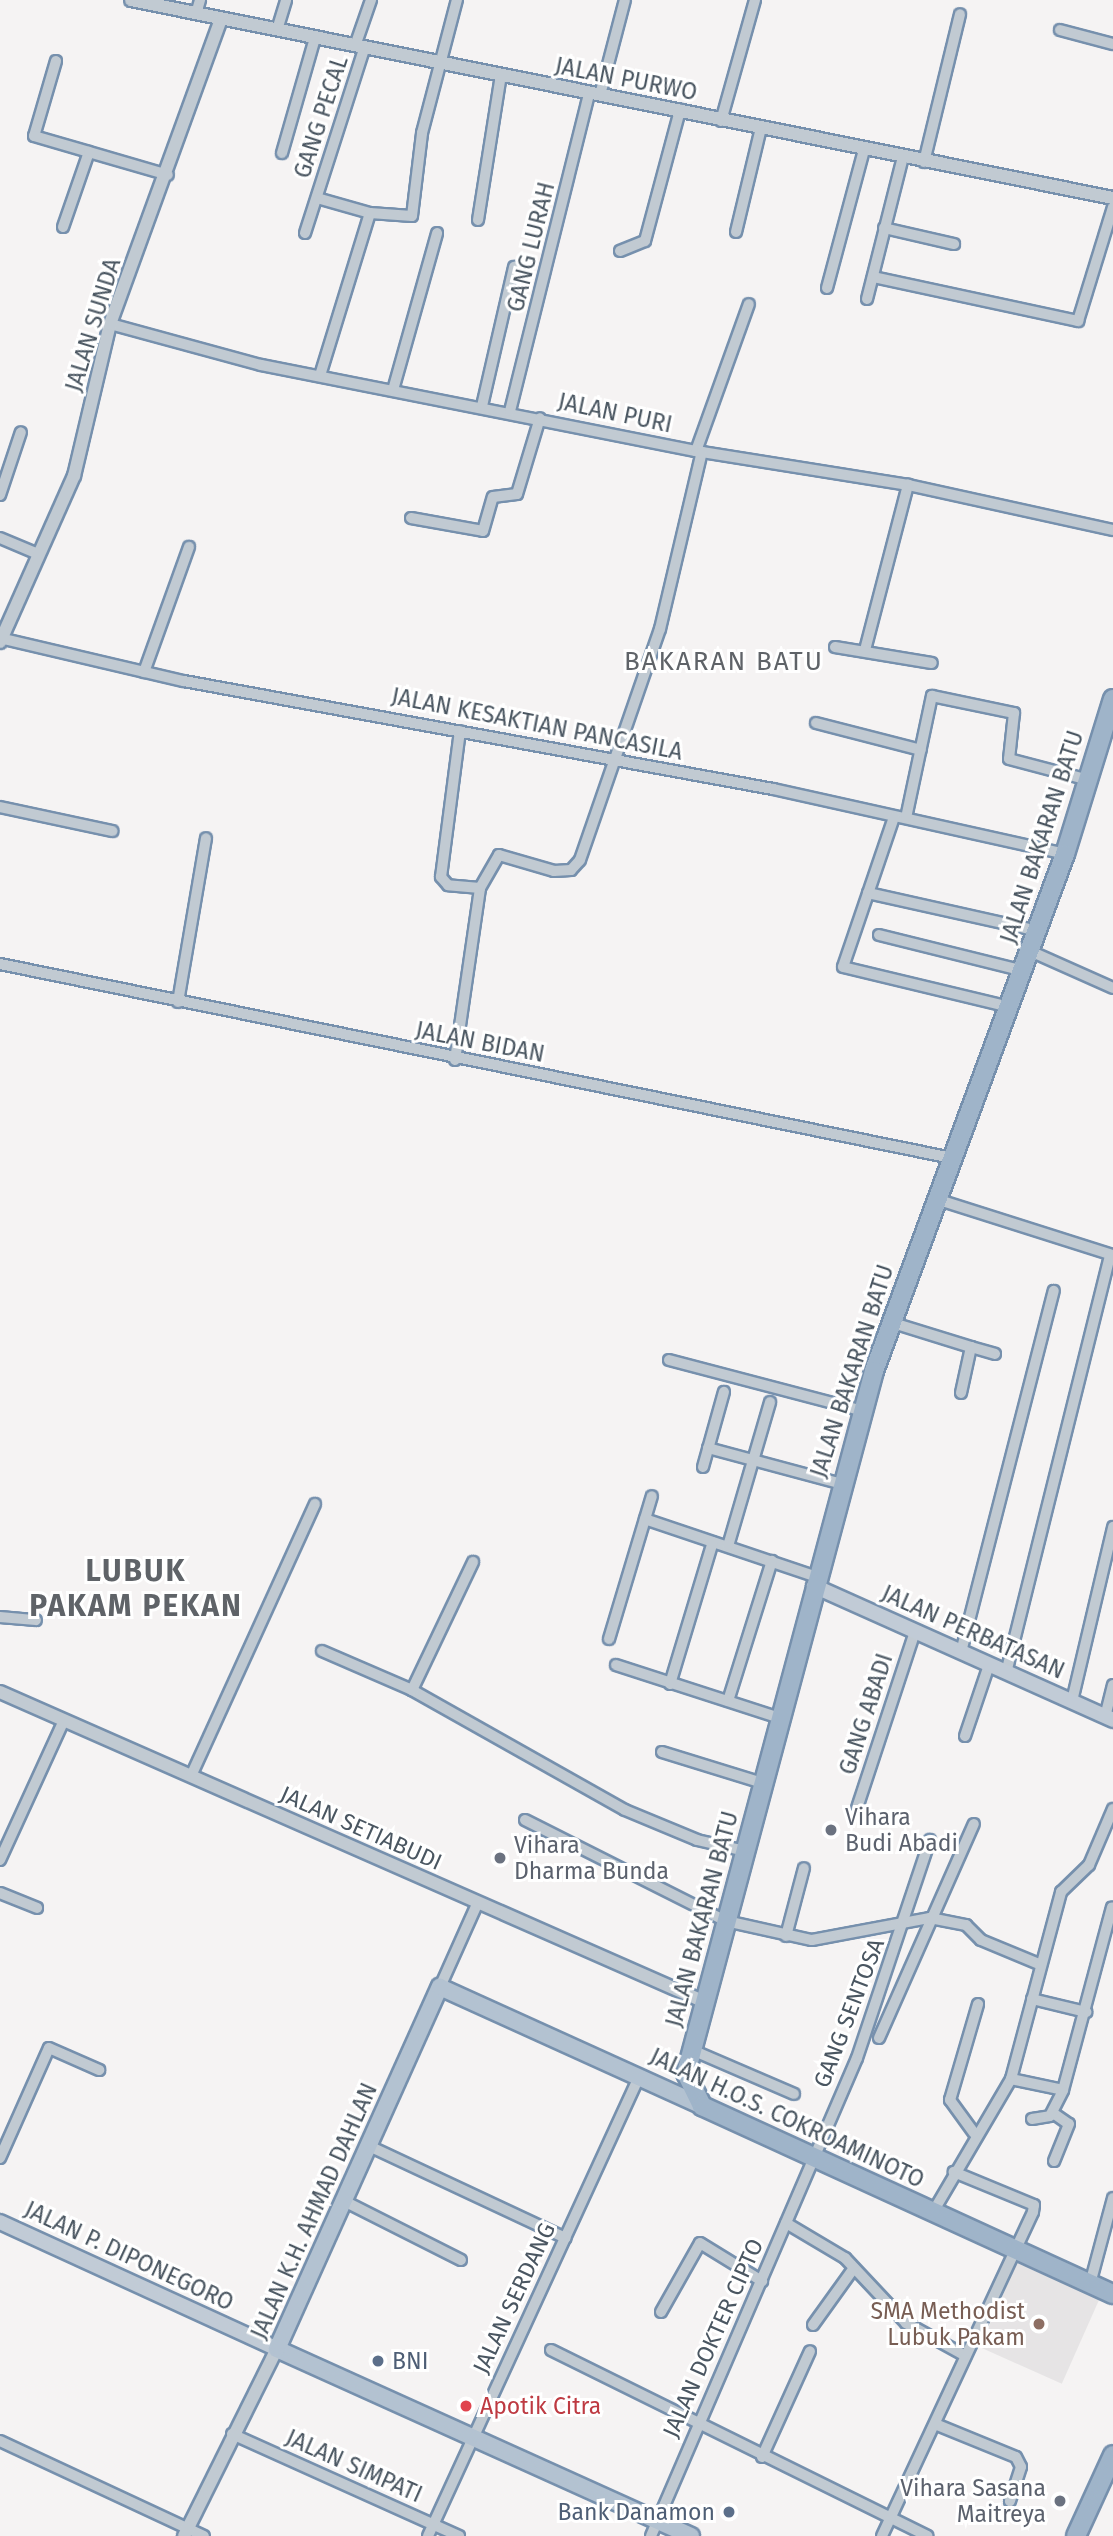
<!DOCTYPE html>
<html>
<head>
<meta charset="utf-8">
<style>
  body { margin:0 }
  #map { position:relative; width:1113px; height:2536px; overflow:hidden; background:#f5f3f3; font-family:"Fira Sans",sans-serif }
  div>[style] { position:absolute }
  .education>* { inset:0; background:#e6e4e5; transform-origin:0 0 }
  .roads { filter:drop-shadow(2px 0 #7690ad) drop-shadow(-2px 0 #7690ad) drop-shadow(0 2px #7690ad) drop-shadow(0 -2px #7690ad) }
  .minor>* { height:10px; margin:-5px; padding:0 5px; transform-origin:5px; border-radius:5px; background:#c1cad2 }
  .tertiary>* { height:12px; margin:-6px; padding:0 6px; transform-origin:6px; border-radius:6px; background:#c1cad2 }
  .secondary>* { height:14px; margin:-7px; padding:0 7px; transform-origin:7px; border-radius:7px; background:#c1cbd6 }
  .primary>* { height:16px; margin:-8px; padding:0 8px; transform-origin:8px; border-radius:8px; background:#b3c2d1 }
  .trunk>* { height:18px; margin:-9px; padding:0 9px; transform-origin:9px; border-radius:9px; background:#9fb4c9 }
  .dots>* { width:19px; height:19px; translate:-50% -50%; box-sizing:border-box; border:4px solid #fff; border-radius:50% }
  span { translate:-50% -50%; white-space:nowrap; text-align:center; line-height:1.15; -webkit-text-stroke:6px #fff; paint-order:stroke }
  .street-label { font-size:23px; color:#4a5661 }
  .worship-label { font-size:23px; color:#5b616d }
  .left { translate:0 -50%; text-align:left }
  .right { translate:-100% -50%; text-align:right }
  .education-label { font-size:23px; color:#785e54 }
  .service-label { font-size:23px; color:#4e5e75 }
  .health-label { font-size:23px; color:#be3a42 }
  .quarter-label { font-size:26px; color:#5f6368; letter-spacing:2px }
  .district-label { font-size:30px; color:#5f6368; font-weight:700; letter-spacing:2px }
</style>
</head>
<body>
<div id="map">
  <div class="education">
    <i style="left:1017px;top:2263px;width:90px;height:92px;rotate:24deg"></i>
  </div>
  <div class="roads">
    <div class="minor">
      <i style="left:196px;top:14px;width:15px;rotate:-74deg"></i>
      <i style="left:277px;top:30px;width:31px;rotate:-73deg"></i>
      <i style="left:1060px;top:30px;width:55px;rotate:14.8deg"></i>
      <i style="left:355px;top:46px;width:49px;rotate:-70.8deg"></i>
      <i style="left:56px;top:61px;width:78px;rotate:106.3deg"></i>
      <i style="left:34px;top:136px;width:57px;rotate:16.2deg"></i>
      <i style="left:600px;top:95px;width:98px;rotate:-75.3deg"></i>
      <i style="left:721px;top:121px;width:126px;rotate:-74.3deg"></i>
      <i style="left:282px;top:153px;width:120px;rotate:-74deg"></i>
      <i style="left:924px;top:162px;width:152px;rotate:-76.3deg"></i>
      <i style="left:317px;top:198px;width:55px;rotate:15.8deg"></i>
      <i style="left:370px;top:213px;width:170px;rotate:107.1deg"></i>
      <i style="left:370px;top:213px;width:42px;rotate:4.1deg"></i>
      <i style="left:412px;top:216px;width:84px;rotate:-83.1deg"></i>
      <i style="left:422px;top:133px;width:138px;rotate:-75.3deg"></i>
      <i style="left:478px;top:220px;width:147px;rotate:-81deg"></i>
      <i style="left:63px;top:227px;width:79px;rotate:-70.9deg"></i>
      <i style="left:89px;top:152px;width:82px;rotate:16.2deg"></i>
      <i style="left:884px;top:228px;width:72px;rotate:12.9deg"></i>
      <i style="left:736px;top:232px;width:107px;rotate:-76.5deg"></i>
      <i style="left:305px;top:233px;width:193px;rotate:-72.2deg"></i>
      <i style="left:620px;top:251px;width:27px;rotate:-22deg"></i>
      <i style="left:645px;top:241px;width:136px;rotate:-75deg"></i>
      <i style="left:873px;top:277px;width:210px;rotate:12.1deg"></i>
      <i style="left:1078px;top:321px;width:119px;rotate:-72.9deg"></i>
      <i style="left:827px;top:288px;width:143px;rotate:-75deg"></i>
      <i style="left:867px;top:299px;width:146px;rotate:-75.8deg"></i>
      <i style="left:110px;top:324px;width:156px;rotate:15.2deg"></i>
      <i style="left:261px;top:365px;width:443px;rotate:11.2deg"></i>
      <i style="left:696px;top:451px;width:215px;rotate:9.1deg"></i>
      <i style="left:908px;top:485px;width:210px;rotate:12.4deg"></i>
      <i style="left:393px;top:390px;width:163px;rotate:-74.3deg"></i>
      <i style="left:482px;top:406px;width:143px;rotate:-77deg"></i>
      <i style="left:510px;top:411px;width:328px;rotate:-76deg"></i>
      <i style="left:696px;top:451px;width:156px;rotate:-70.2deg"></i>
      <i style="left:0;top:495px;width:66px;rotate:-71.6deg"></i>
      <i style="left:411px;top:518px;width:73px;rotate:10.2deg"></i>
      <i style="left:483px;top:531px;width:35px;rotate:-74deg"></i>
      <i style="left:493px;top:497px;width:24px;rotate:-7deg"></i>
      <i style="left:517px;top:494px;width:79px;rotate:-73.2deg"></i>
      <i style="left:0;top:538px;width:41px;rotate:22.8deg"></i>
      <i style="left:0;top:638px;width:189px;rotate:13.2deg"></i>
      <i style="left:184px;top:681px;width:599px;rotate:10.39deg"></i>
      <i style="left:773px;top:789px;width:299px;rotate:12.5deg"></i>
      <i style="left:835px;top:647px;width:98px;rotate:9.4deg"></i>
      <i style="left:865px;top:650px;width:171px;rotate:-75.4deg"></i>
      <i style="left:144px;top:672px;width:133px;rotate:-70.2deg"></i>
      <i style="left:816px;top:723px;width:108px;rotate:14.4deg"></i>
      <i style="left:0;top:807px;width:115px;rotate:12.1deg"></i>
      <i style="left:894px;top:817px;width:158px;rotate:108.8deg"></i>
      <i style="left:843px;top:967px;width:172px;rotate:13.5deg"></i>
      <i style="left:906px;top:818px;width:125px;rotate:-78deg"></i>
      <i style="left:932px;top:696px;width:84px;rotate:11.7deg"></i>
      <i style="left:1014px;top:713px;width:46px;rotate:96.2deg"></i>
      <i style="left:1009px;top:759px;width:83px;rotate:14.7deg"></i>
      <i style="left:480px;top:888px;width:38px;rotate:-60deg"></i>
      <i style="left:499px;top:855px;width:57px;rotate:16.2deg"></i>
      <i style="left:554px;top:871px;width:17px;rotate:-3deg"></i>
      <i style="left:571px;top:870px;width:13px;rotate:-48deg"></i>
      <i style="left:580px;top:860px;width:244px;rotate:-70.9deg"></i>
      <i style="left:660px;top:629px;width:182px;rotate:-76.7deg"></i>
      <i style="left:868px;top:893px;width:174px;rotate:12.6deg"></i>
      <i style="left:879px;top:935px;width:149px;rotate:13.9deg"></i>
      <i style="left:1030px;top:951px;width:91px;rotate:24deg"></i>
      <i style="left:0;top:964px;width:972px;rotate:11.52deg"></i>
      <i style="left:178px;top:1002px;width:166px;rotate:-80.3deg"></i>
      <i style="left:455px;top:1060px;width:174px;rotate:-81.7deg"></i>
      <i style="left:480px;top:888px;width:32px;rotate:-175deg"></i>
      <i style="left:448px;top:885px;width:11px;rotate:-131deg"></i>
      <i style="left:441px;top:877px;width:147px;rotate:-82.6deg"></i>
      <i style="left:936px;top:1199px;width:186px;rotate:17.6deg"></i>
      <i style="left:890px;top:1322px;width:85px;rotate:17.2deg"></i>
      <i style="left:971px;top:1347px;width:47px;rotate:102.3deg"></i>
      <i style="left:971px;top:1347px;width:25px;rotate:16deg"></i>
      <i style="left:669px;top:1360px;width:201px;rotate:14.7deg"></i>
      <i style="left:708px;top:1448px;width:139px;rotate:15deg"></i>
      <i style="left:703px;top:1467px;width:78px;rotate:-74.4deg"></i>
      <i style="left:645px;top:1519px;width:182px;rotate:18.6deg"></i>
      <i style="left:728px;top:1546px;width:150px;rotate:-73.7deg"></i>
      <i style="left:0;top:1617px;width:36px;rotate:5deg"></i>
      <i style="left:609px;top:1639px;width:149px;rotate:-73.3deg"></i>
      <i style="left:322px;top:1651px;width:98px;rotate:23.4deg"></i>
      <i style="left:412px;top:1690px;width:244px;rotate:29.4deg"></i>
      <i style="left:625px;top:1810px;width:78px;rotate:22.6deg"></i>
      <i style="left:697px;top:1840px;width:49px;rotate:12.9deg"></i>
      <i style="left:961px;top:1652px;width:373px;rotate:-75.6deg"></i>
      <i style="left:616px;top:1665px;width:172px;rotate:17.9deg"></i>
      <i style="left:1006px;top:1673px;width:431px;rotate:-76deg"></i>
      <i style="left:670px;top:1684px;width:148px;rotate:-73.2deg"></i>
      <i style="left:412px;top:1690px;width:142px;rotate:-64.5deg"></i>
      <i style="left:728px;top:1701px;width:147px;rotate:-72.6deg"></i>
      <i style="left:1072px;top:1701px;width:179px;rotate:-76.7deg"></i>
      <i style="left:1105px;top:1717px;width:33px;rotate:-76deg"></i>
      <i style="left:965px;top:1736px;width:75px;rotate:-71.3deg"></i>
      <i style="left:662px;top:1752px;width:106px;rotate:17.1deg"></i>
      <i style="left:191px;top:1776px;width:299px;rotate:-65.5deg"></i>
      <i style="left:857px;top:1808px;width:185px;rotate:-71.8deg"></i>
      <i style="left:525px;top:1820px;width:225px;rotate:26.7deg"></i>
      <i style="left:726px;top:1921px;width:88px;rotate:12.5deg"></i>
      <i style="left:812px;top:1940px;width:120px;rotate:-10.6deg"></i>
      <i style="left:930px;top:1918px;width:37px;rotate:11deg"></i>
      <i style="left:966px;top:1925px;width:21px;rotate:45deg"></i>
      <i style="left:981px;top:1940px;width:65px;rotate:22.6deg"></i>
      <i style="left:0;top:1860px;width:154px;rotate:-65.4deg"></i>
      <i style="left:0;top:1893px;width:40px;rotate:22deg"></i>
      <i style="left:786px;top:1936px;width:70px;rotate:-75.2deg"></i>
      <i style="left:440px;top:1987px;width:93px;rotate:-65.9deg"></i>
      <i style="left:1032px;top:1999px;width:56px;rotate:13.5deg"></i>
      <i style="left:879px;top:2038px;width:234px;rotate:-66.1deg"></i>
      <i style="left:692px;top:2050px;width:111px;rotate:23.3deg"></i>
      <i style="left:1011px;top:2079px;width:53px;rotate:11.9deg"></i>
      <i style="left:1053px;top:2113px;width:19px;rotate:35deg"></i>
      <i style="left:1069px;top:2124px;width:40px;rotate:112deg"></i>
      <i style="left:1032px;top:2119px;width:18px;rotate:-9deg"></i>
      <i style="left:1050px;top:2116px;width:29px;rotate:-63deg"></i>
      <i style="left:1063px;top:2090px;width:189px;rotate:-75deg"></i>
      <i style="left:974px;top:2133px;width:41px;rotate:-126deg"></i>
      <i style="left:950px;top:2100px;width:100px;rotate:-73.7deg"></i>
      <i style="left:369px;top:2146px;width:217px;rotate:25.1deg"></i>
      <i style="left:0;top:2158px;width:120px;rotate:-66deg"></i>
      <i style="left:49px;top:2048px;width:55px;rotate:23.7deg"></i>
      <i style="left:344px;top:2201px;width:131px;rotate:26.8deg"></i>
      <i style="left:933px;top:2212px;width:154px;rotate:-59.6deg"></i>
      <i style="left:1011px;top:2079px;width:194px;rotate:-75deg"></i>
      <i style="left:1061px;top:1892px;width:39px;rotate:-44deg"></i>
      <i style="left:1089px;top:1865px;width:61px;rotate:-66.8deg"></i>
      <i style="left:786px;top:2223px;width:69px;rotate:30.7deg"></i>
      <i style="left:845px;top:2258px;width:89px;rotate:46.8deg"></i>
      <i style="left:906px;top:2323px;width:68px;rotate:28.8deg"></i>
      <i style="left:1090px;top:2284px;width:89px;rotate:-75deg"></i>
      <i style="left:661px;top:2312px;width:79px;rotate:-60.5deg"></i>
      <i style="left:700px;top:2243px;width:73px;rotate:31.5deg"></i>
      <i style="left:813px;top:2325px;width:70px;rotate:-54.3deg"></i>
      <i style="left:551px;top:2350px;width:420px;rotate:26.3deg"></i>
      <i style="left:935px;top:2424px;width:87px;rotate:22.2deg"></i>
      <i style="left:1016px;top:2457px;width:11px;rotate:63deg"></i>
      <i style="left:1021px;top:2467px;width:36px;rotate:108deg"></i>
      <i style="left:232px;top:2434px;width:249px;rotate:24.2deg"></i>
      <i style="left:0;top:2441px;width:225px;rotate:25deg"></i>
      <i style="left:762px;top:2457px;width:116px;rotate:-65.6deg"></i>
      <i style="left:428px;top:2536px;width:505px;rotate:-65.31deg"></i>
      <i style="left:651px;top:2536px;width:520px;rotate:-66.69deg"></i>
      <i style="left:857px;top:2058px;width:230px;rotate:-71.5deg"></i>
      <i style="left:882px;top:2536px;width:357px;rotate:-65deg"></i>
      <i style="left:1033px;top:2212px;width:7px;rotate:-82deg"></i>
      <i style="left:1034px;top:2205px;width:87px;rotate:-157.6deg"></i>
    </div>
    <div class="tertiary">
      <i style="left:131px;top:0;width:1002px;rotate:11.4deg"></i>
      <i style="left:0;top:642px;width:182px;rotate:-66deg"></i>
      <i style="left:74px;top:476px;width:156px;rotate:-76.7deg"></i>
      <i style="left:110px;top:324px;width:325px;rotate:-70deg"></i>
      <i style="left:0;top:1692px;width:770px;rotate:23.74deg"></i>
      <i style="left:184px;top:2536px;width:209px;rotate:-63.6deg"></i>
    </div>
    <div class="secondary">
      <i style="left:814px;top:1586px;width:328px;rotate:24.1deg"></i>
      <i style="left:0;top:2222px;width:305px;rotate:24.6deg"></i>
    </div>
    <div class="primary">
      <i style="left:691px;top:2536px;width:454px;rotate:-155.7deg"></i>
      <i style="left:277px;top:2349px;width:397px;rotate:-65.8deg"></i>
      <i style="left:440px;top:1987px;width:288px;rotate:24.4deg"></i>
    </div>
    <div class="trunk">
      <i style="left:1113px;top:699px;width:162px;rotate:107.2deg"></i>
      <i style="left:1065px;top:854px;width:551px;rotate:110.28deg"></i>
      <i style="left:874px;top:1371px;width:727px;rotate:104.99deg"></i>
      <i style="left:686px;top:2073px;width:37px;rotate:64deg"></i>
      <i style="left:702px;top:2106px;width:452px;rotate:24.6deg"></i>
      <i style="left:1076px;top:2536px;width:89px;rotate:-65.4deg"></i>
    </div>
  </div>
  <div class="dots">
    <i style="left:831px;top:1830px;background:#6b7280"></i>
    <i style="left:500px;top:1858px;background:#6b7280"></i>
    <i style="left:1039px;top:2324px;background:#8d6e63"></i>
    <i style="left:378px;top:2361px;background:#5c6f8a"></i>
    <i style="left:466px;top:2406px;background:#e0444e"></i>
    <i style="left:1060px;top:2501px;background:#6b7280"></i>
    <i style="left:729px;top:2512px;background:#5c6f8a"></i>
  </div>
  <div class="street-label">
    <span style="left:626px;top:79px;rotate:11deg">JALAN PURWO</span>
    <span style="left:321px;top:117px;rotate:-72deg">GANG PECAL</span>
    <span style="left:531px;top:247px;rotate:-76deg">GANG LURAH</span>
    <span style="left:93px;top:325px;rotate:-73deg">JALAN SUNDA</span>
    <span style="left:615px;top:413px;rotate:12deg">JALAN PURI</span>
    <span style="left:537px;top:724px;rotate:11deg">JALAN KESAKTIAN PANCASILA</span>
    <span style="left:1042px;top:837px;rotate:-72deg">JALAN BAKARAN BATU</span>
    <span style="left:480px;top:1042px;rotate:11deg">JALAN BIDAN</span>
    <span style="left:852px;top:1371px;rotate:-72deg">JALAN BAKARAN BATU</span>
    <span style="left:973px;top:1632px;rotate:24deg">JALAN PERBATASAN</span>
    <span style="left:866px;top:1714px;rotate:-72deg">GANG ABADI</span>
    <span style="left:361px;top:1828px;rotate:24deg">JALAN SETIABUDI</span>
    <span style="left:702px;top:1919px;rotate:-75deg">JALAN BAKARAN BATU</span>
    <span style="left:849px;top:2013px;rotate:-69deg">GANG SENTOSA</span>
    <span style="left:787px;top:2118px;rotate:25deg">JALAN H.O.S. COKROAMINOTO</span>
    <span style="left:314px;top:2211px;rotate:-66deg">JALAN K.H. AHMAD DAHLAN</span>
    <span style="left:129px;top:2256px;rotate:25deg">JALAN P. DIPONEGORO</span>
    <span style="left:514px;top:2298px;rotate:-65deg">JALAN SERDANG</span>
    <span style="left:713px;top:2338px;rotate:-66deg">JALAN DOKTER CIPTO</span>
    <span style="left:354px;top:2466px;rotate:24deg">JALAN SIMPATI</span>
  </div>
  <div class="worship-label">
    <span class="left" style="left:845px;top:1830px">Vihara<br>Budi Abadi</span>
    <span class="left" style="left:514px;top:1858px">Vihara<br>Dharma Bunda</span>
    <span class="right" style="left:1046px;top:2501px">Vihara Sasana<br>Maitreya</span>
  </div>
  <div class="education-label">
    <span class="right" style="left:1025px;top:2324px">SMA Methodist<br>Lubuk Pakam</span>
  </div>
  <div class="service-label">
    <span class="left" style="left:392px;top:2361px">BNI</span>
    <span class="right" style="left:715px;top:2512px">Bank Danamon</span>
  </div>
  <div class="health-label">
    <span class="left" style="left:480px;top:2406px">Apotik Citra</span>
  </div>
  <div class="quarter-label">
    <span style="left:724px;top:662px">BAKARAN BATU</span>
  </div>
  <div class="district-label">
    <span style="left:136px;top:1588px">LUBUK<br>PAKAM PEKAN</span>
  </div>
</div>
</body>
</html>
